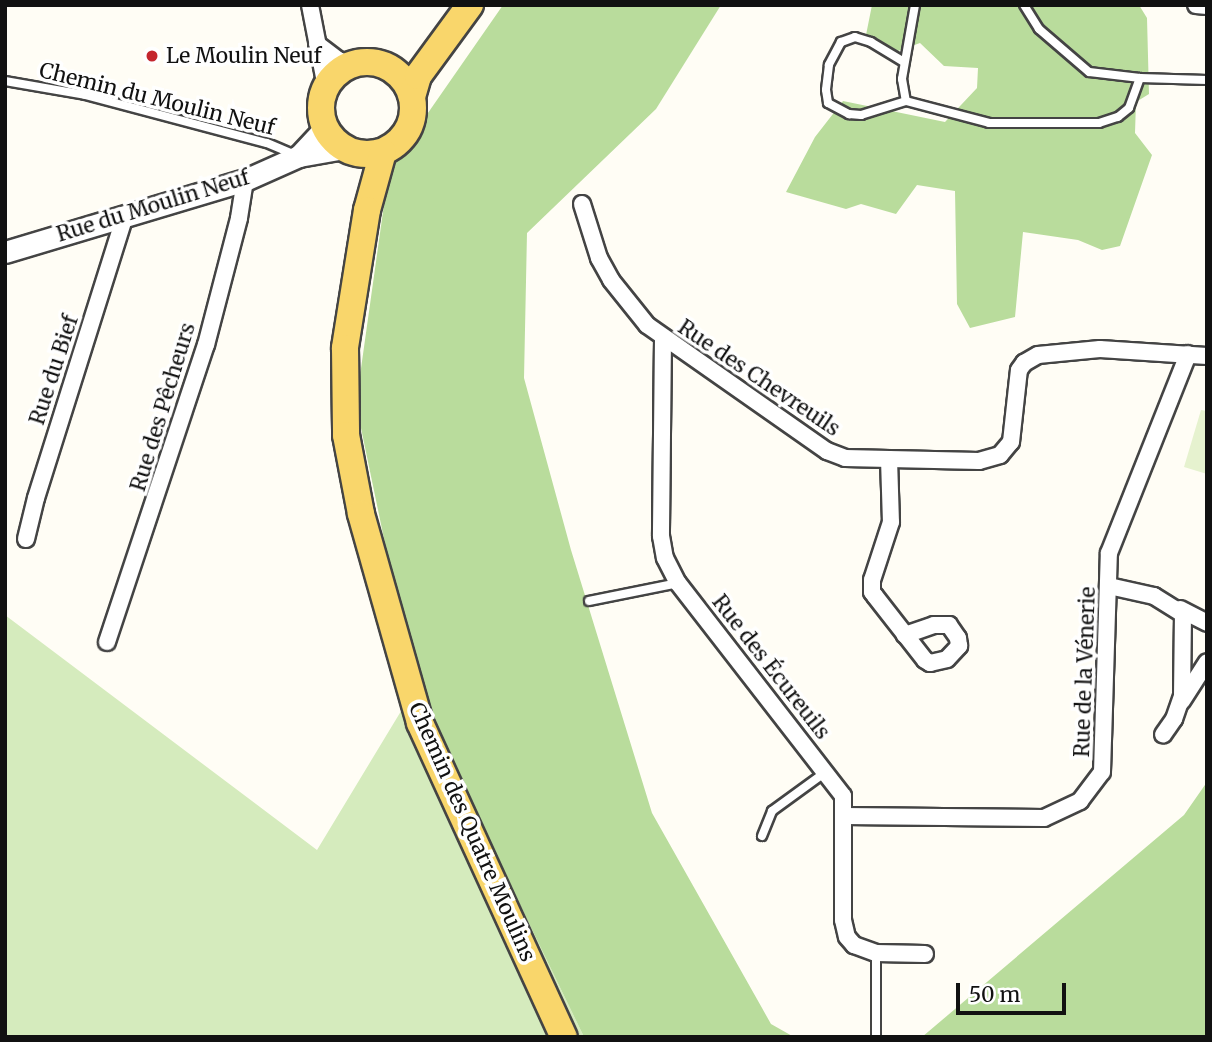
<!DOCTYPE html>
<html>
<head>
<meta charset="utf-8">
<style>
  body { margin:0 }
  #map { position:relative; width:1212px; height:1042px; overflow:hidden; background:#fffdf5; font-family:Merriweather,serif }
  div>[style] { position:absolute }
  .green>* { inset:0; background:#d5ebbd }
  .forest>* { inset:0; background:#b9dc9c }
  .pitch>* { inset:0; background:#e6f2cf }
  .roads { filter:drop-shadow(2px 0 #444) drop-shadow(-2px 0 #444) drop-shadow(0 2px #444) drop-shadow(0 -2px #444) }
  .service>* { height:8px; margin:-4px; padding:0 4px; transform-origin:4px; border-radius:4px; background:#fff }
  .minor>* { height:16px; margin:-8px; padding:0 8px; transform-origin:8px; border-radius:8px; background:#fff }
  .tertiary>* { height:21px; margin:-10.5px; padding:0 10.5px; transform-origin:10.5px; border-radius:10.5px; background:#fff }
  .primary>* { height:26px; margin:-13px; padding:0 13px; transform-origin:13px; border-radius:13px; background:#f9d66b }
  .primary>.ring { margin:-13px; padding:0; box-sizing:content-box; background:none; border:26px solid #f9d66b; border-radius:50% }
  .dots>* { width:19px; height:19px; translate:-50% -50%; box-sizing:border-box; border:4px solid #fff; border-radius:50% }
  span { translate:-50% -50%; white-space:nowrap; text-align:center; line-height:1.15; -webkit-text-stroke:7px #fff; paint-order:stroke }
  .poi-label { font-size:21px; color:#111 }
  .left { translate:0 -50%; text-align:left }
  .street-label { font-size:21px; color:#111 }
  .frame { position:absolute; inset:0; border:7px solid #111; pointer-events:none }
  .scale { position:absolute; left:956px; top:983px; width:110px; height:32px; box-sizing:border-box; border:4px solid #111; border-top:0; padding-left:9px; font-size:21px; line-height:24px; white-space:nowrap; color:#111; -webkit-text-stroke:5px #fff; paint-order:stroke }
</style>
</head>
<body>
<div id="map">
  <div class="green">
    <i style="clip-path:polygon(5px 615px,317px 850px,415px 688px,584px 1037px,5px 1037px)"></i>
  </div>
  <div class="forest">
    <i style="clip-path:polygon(503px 5px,721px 5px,656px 109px,527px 233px,524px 378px,571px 550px,652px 813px,771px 1024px,794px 1037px,584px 1037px,415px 688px,356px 404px,389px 169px)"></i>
    <i style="clip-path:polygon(872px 5px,1139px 5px,1147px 18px,1149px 94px,1136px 102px,1135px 133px,1152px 155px,1120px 246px,1102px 250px,1078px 240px,1023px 232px,1015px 317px,970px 328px,957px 304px,955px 191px,917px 185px,896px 214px,861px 204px,846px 209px,786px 192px,815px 137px,843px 101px,945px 122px,977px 88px,978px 68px,944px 66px,920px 43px,895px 52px,866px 35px)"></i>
    <i style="clip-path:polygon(1207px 782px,1207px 1037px,922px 1037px,1184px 815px)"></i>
  </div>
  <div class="pitch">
    <i style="clip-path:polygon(1201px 410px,1207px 411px,1207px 474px,1184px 467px)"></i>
  </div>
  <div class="roads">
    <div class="service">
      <i style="left:915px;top:5px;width:75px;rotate:100deg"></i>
      <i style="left:902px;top:79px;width:22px;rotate:80deg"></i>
      <i style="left:906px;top:101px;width:86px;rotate:14.8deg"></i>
      <i style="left:989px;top:123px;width:110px"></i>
      <i style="left:1099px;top:123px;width:20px;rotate:-18deg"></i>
      <i style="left:1118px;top:117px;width:14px;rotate:-39deg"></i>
      <i style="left:1129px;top:108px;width:32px;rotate:-70deg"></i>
      <i style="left:1140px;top:78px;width:51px;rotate:-173.3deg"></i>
      <i style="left:1089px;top:72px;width:66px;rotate:-139.3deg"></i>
      <i style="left:1039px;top:29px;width:28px;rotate:-122deg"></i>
      <i style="left:904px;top:62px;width:39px;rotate:-149deg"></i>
      <i style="left:871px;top:42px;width:17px;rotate:-163deg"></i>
      <i style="left:855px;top:37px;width:15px;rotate:160deg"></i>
      <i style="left:841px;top:42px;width:26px;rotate:118deg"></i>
      <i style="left:829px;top:65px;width:25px;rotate:97deg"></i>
      <i style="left:826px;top:90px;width:13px;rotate:81deg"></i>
      <i style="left:828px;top:103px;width:24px;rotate:28deg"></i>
      <i style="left:849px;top:114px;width:12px;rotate:5deg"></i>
      <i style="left:861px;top:115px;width:47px;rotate:-17.3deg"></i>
      <i style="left:1140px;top:78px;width:67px;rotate:1.7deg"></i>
      <i style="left:5px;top:81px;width:81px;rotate:9.9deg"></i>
      <i style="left:85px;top:95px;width:188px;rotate:14.8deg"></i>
      <i style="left:267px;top:143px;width:28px;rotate:23deg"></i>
      <i style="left:589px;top:601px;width:91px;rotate:-11.4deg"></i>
      <i style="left:762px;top:836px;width:27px;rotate:-68deg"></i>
      <i style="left:772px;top:811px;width:68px;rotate:-36deg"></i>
      <i style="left:876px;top:953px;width:84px;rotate:90deg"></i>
    </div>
    <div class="minor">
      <i style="left:310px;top:5px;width:84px;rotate:79deg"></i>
      <i style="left:1196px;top:5px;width:11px;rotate:5deg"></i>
      <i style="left:317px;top:44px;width:26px;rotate:37deg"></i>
      <i style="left:338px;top:60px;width:15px;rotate:20deg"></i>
      <i style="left:582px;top:204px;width:57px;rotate:72.5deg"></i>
      <i style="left:599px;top:258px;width:25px;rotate:61deg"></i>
      <i style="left:611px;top:280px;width:58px;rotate:51.3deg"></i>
      <i style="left:647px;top:325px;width:220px;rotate:35deg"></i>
      <i style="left:827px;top:451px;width:19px;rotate:21deg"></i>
      <i style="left:845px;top:458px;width:134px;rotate:1.3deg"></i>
      <i style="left:979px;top:461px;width:22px;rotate:-16deg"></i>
      <i style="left:1000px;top:455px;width:17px;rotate:-50deg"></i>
      <i style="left:1011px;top:442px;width:72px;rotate:-83.7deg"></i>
      <i style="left:1019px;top:370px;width:9px;rotate:-54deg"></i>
      <i style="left:1024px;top:363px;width:16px;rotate:-30deg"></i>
      <i style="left:1038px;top:355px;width:62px;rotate:-5.5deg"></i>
      <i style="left:1100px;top:349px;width:107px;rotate:3.7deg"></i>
      <i style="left:663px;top:339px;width:197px;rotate:90.6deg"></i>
      <i style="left:661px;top:536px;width:22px;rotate:80deg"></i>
      <i style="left:665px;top:558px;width:28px;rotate:63deg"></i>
      <i style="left:678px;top:583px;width:269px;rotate:52.2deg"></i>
      <i style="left:843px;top:796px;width:124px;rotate:90deg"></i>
      <i style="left:843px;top:920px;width:17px;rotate:77deg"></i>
      <i style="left:847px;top:937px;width:11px;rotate:49deg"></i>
      <i style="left:854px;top:945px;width:23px;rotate:20deg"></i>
      <i style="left:876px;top:953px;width:49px;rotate:1.2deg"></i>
      <i style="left:889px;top:459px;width:63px;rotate:88.2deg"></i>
      <i style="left:891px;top:522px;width:61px;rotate:108.1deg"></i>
      <i style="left:872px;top:580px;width:12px;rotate:90deg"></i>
      <i style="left:872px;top:592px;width:5px;rotate:53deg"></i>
      <i style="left:875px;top:596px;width:81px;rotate:52deg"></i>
      <i style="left:925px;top:660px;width:6px;rotate:31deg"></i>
      <i style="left:930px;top:663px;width:17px;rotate:-13deg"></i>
      <i style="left:947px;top:659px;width:18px;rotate:-47deg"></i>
      <i style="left:959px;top:646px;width:8px;rotate:-97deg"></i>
      <i style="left:958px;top:638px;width:16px;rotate:-125deg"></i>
      <i style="left:949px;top:625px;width:15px;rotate:180deg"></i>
      <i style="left:934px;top:625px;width:31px;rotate:161deg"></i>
      <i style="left:26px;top:539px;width:42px;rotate:-76.3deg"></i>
      <i style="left:36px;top:498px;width:296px;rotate:-72.5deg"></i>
      <i style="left:1109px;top:586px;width:46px;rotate:12.5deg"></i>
      <i style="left:1154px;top:596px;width:34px;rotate:32deg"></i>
      <i style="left:1183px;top:614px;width:82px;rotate:90.7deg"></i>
      <i style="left:1182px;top:696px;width:24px;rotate:109deg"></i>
      <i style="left:1174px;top:719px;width:19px;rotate:125deg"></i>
      <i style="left:1180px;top:609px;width:30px;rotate:27deg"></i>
      <i style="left:107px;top:642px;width:313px;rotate:-71.6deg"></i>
      <i style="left:206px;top:345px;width:131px;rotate:-75.4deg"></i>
      <i style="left:239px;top:218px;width:38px;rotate:-81deg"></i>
      <i style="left:1182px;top:701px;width:46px;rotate:-57.3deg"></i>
      <i style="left:844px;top:816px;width:200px;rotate:0.6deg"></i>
      <i style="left:1044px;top:818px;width:40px;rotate:-25deg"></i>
      <i style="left:1080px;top:801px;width:36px;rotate:-53deg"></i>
      <i style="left:1102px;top:772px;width:219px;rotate:-88.2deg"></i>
      <i style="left:1109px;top:553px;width:214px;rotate:-68.3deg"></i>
    </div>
    <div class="tertiary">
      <i style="left:299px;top:156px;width:38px;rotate:-47deg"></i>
      <i style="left:5px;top:252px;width:251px;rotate:-16.7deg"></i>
      <i style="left:245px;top:180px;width:59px;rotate:-24deg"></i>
      <i style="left:299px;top:156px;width:46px;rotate:-10.1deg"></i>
    </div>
    <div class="primary">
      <i class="ring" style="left:321px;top:62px;width:66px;height:66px"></i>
      <i style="left:412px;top:97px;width:22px;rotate:-74deg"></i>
      <i style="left:418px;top:76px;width:88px;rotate:-53.8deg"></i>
      <i style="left:383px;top:152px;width:60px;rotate:105.4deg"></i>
      <i style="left:367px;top:210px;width:140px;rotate:99.1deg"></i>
      <i style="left:345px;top:348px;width:87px;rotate:89.3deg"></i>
      <i style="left:346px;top:435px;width:80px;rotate:79.2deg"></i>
      <i style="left:361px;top:514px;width:217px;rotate:74.2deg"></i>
      <i style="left:420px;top:723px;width:345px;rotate:65.4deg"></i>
    </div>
  </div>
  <div class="dots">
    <i style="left:152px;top:56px;background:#c4262e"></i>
  </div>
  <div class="poi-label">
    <span class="left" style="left:166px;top:56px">Le Moulin Neuf</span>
  </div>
  <div class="street-label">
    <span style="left:157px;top:99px;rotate:14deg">Chemin du Moulin Neuf</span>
    <span style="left:153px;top:206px;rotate:-17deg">Rue du Moulin Neuf</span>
    <span style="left:54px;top:370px;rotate:-72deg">Rue du Bief</span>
    <span style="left:759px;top:378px;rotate:34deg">Rue des Chevreuils</span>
    <span style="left:163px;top:407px;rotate:-73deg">Rue des Pêcheurs</span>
    <span style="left:771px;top:667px;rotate:52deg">Rue des Écureuils</span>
    <span style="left:1085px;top:672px;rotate:-88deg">Rue de la Vénerie</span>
    <span style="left:472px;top:832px;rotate:66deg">Chemin des Quatre Moulins</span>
  </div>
  <div class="frame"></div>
  <div class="scale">50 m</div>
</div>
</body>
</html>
